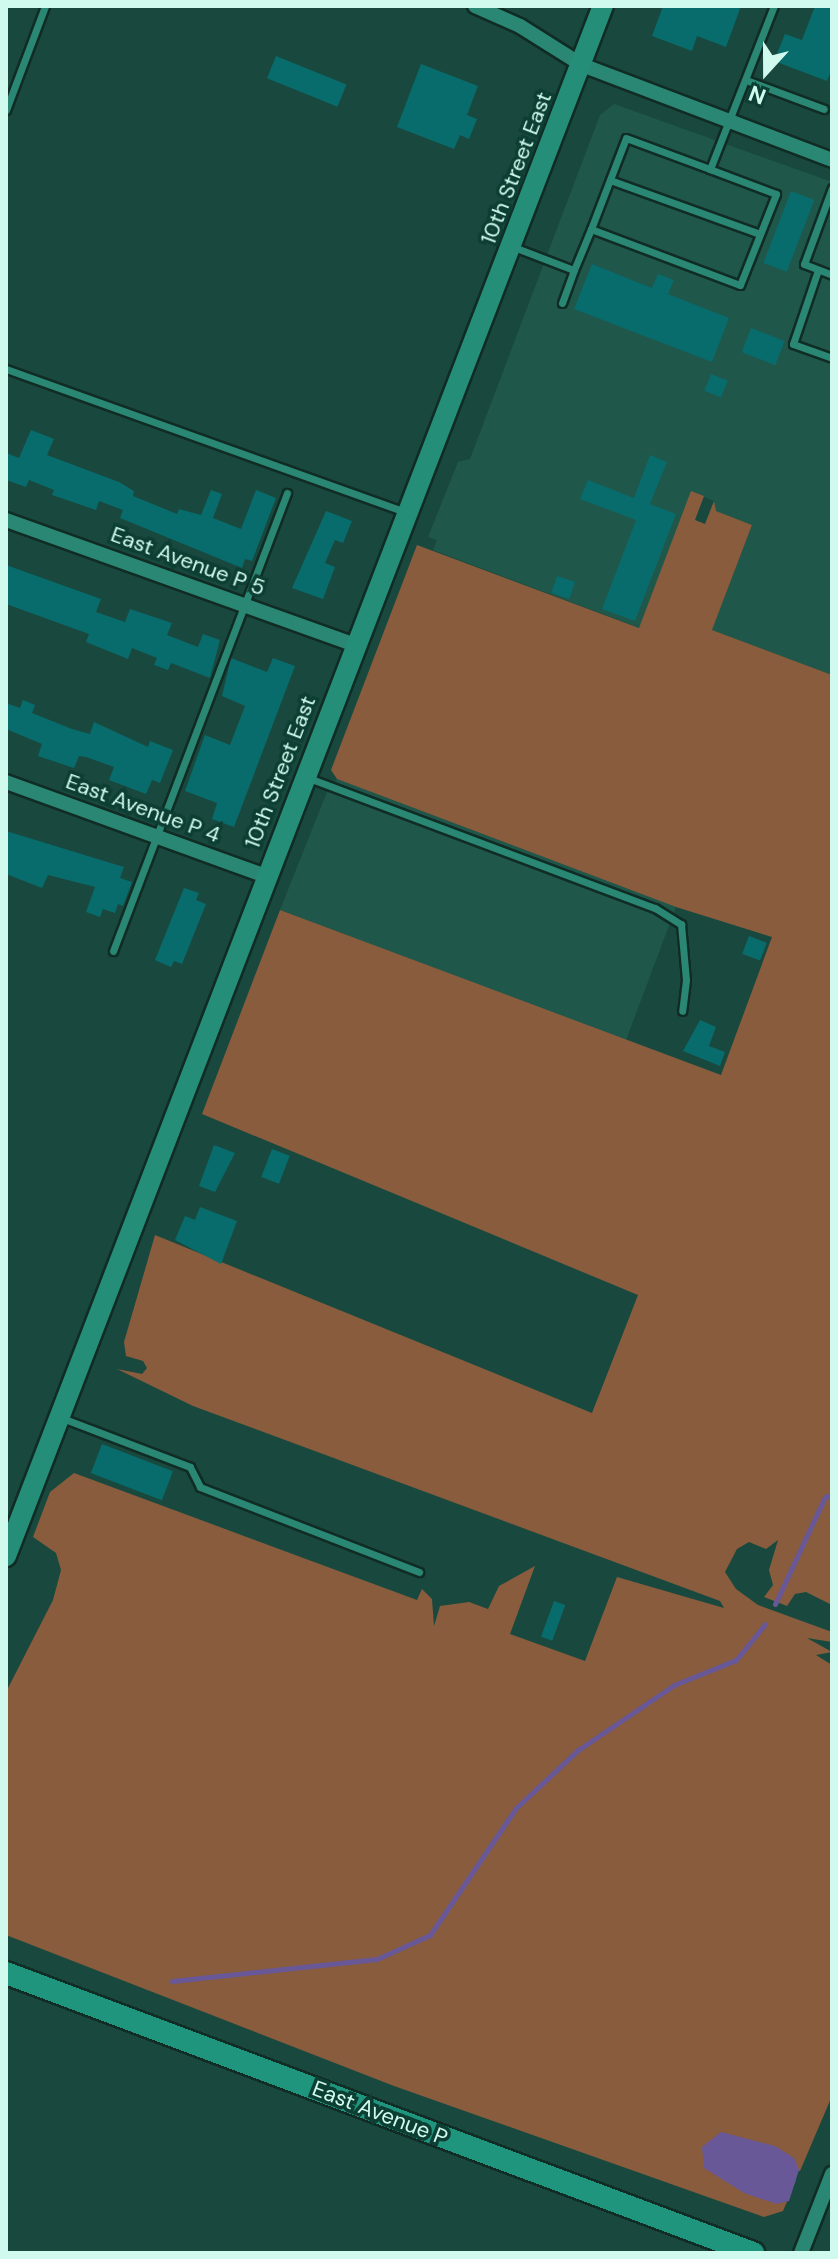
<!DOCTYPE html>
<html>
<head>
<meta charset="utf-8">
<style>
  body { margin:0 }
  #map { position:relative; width:838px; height:2259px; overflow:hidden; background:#19493e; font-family:"DM Sans",sans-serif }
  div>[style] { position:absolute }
  .built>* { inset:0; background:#20574b }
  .green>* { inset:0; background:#885c3c }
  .water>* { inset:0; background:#695898 }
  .stream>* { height:5px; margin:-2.5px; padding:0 2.5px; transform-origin:2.5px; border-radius:2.5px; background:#695898 }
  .building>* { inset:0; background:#086b6c; transform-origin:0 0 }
  .roads { filter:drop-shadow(2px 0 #102c25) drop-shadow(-2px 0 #102c25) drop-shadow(0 2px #102c25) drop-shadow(0 -2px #102c25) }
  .service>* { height:7px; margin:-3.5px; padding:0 3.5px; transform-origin:3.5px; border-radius:3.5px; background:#2a8773 }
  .minor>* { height:14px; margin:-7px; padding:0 7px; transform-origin:7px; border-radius:7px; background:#2a8773 }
  .secondary>* { height:20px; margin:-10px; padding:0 10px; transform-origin:10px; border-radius:10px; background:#258e78 }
  .primary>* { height:22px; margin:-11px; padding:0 11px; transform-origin:11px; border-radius:11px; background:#20957e }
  span { translate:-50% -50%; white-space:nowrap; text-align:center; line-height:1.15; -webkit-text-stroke:7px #0c3e33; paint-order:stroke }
  .street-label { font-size:22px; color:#d0faed }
  .frame { position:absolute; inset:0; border:8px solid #d0faed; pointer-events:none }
  .north { position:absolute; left:726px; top:32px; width:80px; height:80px; -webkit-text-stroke:6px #0c3e33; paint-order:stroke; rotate:201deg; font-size:22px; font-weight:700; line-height:32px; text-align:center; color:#d0faed }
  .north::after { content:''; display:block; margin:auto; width:28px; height:36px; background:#d0faed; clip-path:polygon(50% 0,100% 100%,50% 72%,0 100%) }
</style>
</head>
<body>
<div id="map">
  <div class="built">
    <i style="clip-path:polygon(614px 104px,832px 182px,832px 675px,712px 630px,752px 525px,715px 511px,714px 501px,692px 492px,640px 628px,433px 550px,437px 540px,428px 537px,458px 462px,470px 459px,600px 115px)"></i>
    <i style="clip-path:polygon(337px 779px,676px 907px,626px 1040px,280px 910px,327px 792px)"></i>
  </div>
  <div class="green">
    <i style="clip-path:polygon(691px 491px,704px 496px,695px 520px,705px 524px,714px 501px,716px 511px,752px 525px,712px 630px,832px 675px,832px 1605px,806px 1592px,795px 1594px,787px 1606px,764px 1597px,773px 1585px,769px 1570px,778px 1540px,766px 1549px,749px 1542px,737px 1549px,725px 1572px,736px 1589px,758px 1605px,832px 1632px,832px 1642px,807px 1638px,832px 1652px,816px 1655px,832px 1665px,832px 2096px,800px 2171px,769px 2164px,772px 2174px,796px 2180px,783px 2211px,764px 2217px,394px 2086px,6px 1935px,6px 1692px,53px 1600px,61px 1570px,56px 1553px,33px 1537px,50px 1492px,74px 1473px,417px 1600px,422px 1589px,432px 1599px,434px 1626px,440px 1606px,469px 1602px,488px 1609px,499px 1586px,535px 1566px,510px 1634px,585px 1661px,617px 1577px,724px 1608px,720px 1601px,193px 1406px,117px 1369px,142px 1374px,147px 1368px,143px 1361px,126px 1356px,124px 1342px,155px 1235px,592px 1413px,638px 1295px,202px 1114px,280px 910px,721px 1075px,772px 937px,676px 907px,337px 779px,331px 770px,417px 545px,639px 628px)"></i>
  </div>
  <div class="water">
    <i style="clip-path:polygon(721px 2132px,775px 2146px,794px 2158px,799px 2170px,789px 2201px,777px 2204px,744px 2193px,704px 2168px,702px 2147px)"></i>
  </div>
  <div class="stream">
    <i style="left:775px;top:1604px;width:118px;rotate:-65deg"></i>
    <i style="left:825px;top:1497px;width:7px;rotate:-16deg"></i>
    <i style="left:172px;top:1981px;width:206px;rotate:-6.1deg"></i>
    <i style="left:377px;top:1959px;width:58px;rotate:-24.4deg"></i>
    <i style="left:430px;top:1935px;width:153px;rotate:-55.9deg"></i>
    <i style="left:516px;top:1808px;width:85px;rotate:-43.1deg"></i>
    <i style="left:578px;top:1750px;width:116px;rotate:-34.1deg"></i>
    <i style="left:674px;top:1685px;width:67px;rotate:-22deg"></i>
    <i style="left:736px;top:1660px;width:46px;rotate:-51.1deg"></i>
  </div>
  <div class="building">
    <i style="clip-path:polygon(663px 6px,741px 6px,726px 47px,697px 36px,692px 51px,652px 36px)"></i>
    <i style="clip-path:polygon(815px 6px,832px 6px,832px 68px,827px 81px,774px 61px,785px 34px,802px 40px)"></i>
    <i style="left:276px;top:56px;width:76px;height:24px;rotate:22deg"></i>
    <i style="clip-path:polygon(421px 64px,478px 86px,467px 115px,477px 119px,469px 139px,460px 135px,454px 149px,397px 127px)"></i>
    <i style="left:791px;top:191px;width:25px;height:77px;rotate:21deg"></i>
    <i style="clip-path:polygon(592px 264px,652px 288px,658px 274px,674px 280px,668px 294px,729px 318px,712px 362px,574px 309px)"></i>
    <i style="left:751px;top:328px;width:36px;height:26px;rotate:21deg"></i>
    <i style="left:711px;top:374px;width:18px;height:18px;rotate:22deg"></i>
    <i style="clip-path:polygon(31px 430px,54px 439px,47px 455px,119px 482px,134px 491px,133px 496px,177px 514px,179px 509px,201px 515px,211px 490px,222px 494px,213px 518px,241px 529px,256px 490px,276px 498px,252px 561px,245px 559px,242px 568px,120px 518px,123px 510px,99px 501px,96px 510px,52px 495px,54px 490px,29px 480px,26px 487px,6px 480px,6px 453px,19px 458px)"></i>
    <i style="clip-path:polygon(650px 455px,667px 462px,650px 504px,676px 514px,635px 621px,602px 609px,636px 520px,580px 499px,588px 480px,634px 498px)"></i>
    <i style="clip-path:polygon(326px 511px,352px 521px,343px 543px,335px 540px,325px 563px,335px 567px,323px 599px,292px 588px)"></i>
    <i style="clip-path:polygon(6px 565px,101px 599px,96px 612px,125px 622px,130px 609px,172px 623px,167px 635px,198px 647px,203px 634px,220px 640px,210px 678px,171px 663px,168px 670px,154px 665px,157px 658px,132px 648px,128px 659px,86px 642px,89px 634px,6px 604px)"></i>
    <i style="left:557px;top:576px;width:19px;height:18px;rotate:18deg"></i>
    <i style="clip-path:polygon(231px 658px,267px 672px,273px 658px,295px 666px,234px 827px,212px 819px,217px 803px,185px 791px,205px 735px,230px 745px,245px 706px,222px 696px)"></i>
    <i style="clip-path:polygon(23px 700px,35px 705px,32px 713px,72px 729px,90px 734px,94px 722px,148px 747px,150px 741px,173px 750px,160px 783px,152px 780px,146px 794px,109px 780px,114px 767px,86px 757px,79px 756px,74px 768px,38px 756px,42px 744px,6px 729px,6px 703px,20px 708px)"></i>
    <i style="clip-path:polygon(6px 831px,124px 867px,120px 878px,132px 882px,123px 906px,118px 904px,115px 913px,103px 909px,100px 917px,86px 912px,95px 887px,48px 875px,42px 888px,6px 874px)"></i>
    <i style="clip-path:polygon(184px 888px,199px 893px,196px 900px,206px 904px,182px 964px,174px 961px,171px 967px,155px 960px)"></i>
    <i style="left:749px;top:936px;width:19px;height:19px;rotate:21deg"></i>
    <i style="clip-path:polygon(700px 1020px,716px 1027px,709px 1046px,725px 1052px,720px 1066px,683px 1051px)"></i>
    <i style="clip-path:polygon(214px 1145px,235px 1153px,215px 1192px,199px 1186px)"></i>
    <i style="left:272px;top:1149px;width:19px;height:30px;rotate:21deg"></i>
    <i style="clip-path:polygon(200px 1207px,237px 1221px,221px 1264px,175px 1240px,185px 1216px,195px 1220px)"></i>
    <i style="left:102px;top:1444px;width:76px;height:31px;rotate:21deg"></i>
    <i style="left:554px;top:1601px;width:12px;height:38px;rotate:20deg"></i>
  </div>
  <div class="roads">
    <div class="service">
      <i style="left:746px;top:80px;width:83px;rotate:20.4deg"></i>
      <i style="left:6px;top:110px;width:111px;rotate:-69.4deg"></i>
      <i style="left:610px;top:180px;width:159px;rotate:19.8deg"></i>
      <i style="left:832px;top:188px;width:81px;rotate:110.2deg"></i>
      <i style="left:804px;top:264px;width:30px;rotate:21deg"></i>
      <i style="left:591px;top:229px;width:97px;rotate:-69deg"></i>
      <i style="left:626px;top:138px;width:90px;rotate:20.3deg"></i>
      <i style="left:511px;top:246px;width:67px;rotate:20.9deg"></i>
      <i style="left:574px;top:270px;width:44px;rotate:-67.5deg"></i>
      <i style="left:591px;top:229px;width:159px;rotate:20.6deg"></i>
      <i style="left:740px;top:285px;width:98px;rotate:-68.4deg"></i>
      <i style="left:776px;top:194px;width:71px;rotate:-159.3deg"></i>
      <i style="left:710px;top:169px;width:175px;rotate:-68.6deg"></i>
      <i style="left:818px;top:270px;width:78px;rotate:108.7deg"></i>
      <i style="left:793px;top:344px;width:41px;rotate:19.7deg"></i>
      <i style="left:562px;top:303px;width:35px;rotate:-70deg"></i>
      <i style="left:6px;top:369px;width:424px;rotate:19.7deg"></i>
      <i style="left:306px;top:777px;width:373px;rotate:20.6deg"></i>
      <i style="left:655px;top:908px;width:31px;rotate:32deg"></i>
      <i style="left:681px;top:924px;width:56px;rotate:84.9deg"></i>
      <i style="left:686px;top:980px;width:31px;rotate:97deg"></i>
      <i style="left:113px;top:951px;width:490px;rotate:-69.2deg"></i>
      <i style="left:62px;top:1418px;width:137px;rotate:20.9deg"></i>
      <i style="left:190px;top:1467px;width:22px;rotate:63deg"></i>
      <i style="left:200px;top:1487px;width:235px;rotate:21.2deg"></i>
    </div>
    <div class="minor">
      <i style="left:475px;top:6px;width:49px;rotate:24deg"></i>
      <i style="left:520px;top:26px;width:73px;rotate:32.2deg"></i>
      <i style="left:582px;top:65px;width:267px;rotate:20.8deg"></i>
      <i style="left:6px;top:520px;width:371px;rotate:19.7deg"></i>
      <i style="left:6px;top:782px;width:276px;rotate:19.9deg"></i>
      <i style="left:801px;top:2253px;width:85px;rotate:-68.6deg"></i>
    </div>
    <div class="secondary">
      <i style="left:6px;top:1556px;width:1661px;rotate:-68.94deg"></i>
    </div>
    <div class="primary">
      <i style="left:6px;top:1973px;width:798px;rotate:20.55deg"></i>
    </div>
  </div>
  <div class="street-label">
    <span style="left:516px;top:168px;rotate:-69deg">10th Street East</span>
    <span style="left:188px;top:561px;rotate:20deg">East Avenue P 5</span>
    <span style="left:280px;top:772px;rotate:-69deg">10th Street East</span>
    <span style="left:143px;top:808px;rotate:20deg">East Avenue P 4</span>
    <span style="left:380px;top:2113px;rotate:21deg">East Avenue P</span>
  </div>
  <div class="frame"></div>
  <div class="north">N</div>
</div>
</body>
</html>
